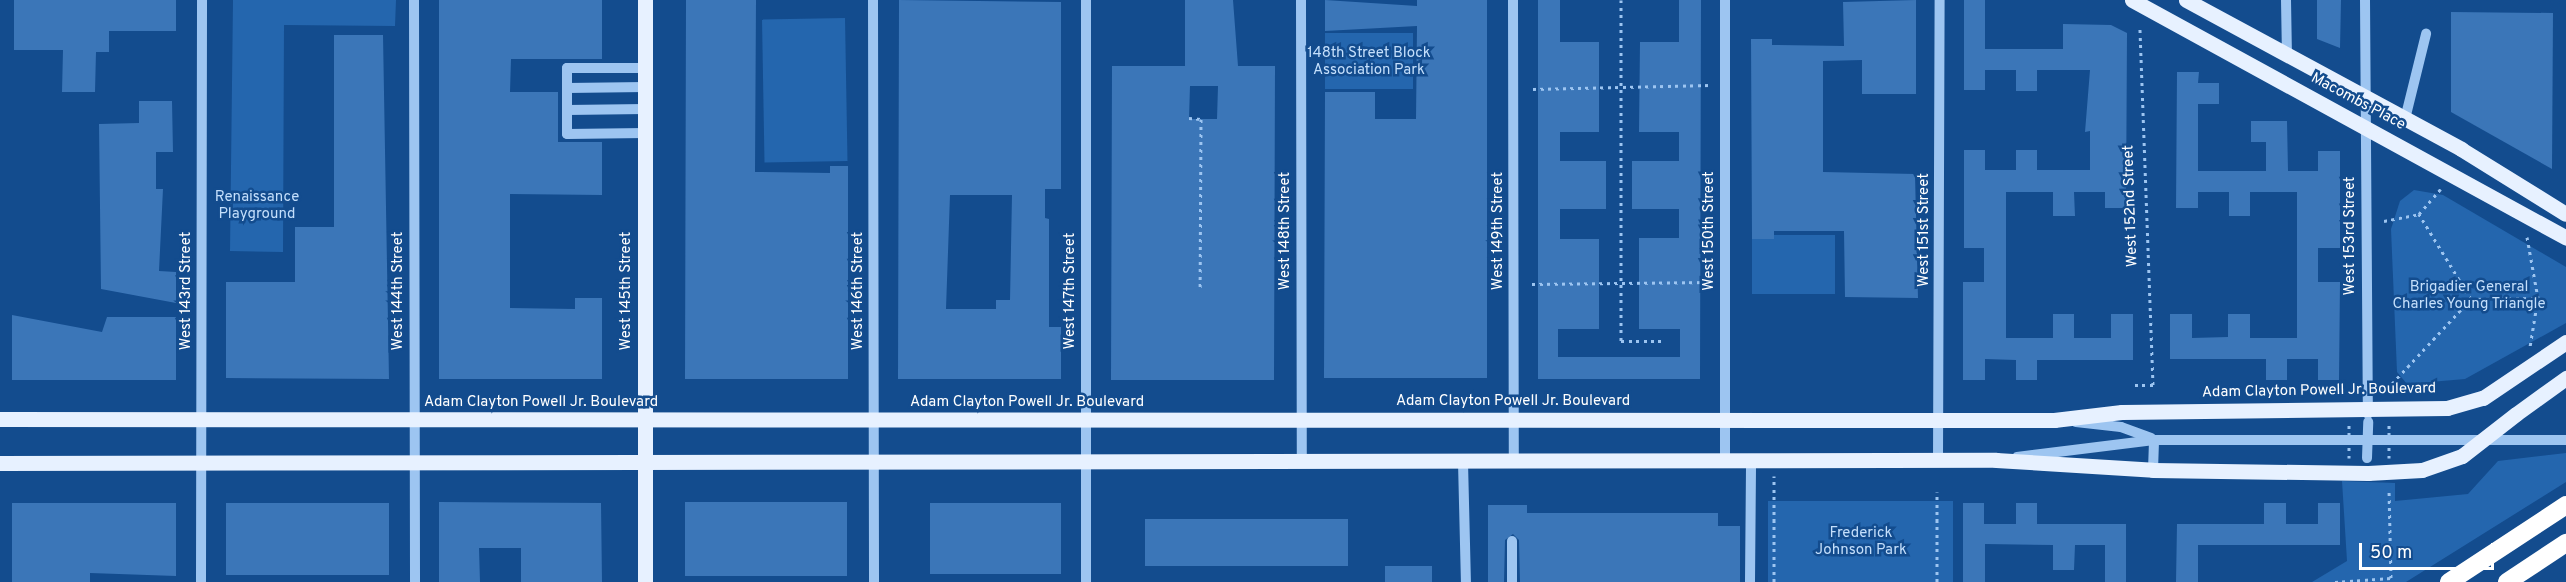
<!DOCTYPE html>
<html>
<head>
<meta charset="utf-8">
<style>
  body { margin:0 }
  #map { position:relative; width:2566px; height:582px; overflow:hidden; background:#134c8e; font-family:Overpass,sans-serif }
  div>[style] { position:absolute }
  .green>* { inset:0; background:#2466ae; transform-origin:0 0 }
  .building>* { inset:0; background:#3b76b8; transform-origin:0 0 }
  .path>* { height:3px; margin-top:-1.5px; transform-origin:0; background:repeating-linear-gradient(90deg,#9dc5f1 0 3px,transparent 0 7.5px) }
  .minor>* { height:10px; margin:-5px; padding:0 5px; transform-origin:5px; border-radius:5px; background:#9dc5f1 }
  .major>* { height:15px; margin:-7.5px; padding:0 7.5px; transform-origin:7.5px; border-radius:7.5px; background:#e7f1ff }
  .highway>* { height:18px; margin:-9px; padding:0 9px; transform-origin:9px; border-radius:9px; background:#fff }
  .path-bridge>* { height:3px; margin-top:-1.5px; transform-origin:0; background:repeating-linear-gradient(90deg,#9dc5f1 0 3px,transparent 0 7.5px) }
  .minor-bridge>* { height:10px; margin:-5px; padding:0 5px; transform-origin:5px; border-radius:5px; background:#9dc5f1 }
  .major-bridge>* { height:15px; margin:-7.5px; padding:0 7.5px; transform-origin:7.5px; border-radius:7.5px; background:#e7f1ff }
  span { translate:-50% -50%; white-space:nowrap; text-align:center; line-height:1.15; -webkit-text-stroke:5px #134c8e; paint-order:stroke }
  .park-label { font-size:15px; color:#c4dffc }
  .street-label { font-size:15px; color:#fff }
  .scale { position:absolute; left:2359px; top:543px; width:135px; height:27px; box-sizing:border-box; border:3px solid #fff; border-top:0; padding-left:8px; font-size:18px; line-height:21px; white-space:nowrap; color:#fff; -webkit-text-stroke:4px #134c8e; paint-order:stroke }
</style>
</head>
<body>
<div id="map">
  <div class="green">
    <i style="clip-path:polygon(233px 0,396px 0,395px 26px,284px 25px,283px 252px,230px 251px)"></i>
    <i style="left:845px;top:18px;width:143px;height:83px;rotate:89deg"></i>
    <i style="left:1325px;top:33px;width:88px;height:56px"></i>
    <i style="clip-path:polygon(2414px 190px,2443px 195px,2566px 267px,2566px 323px,2465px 379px,2407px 384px,2397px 372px,2391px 229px,2400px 201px)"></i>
    <i style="left:1835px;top:235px;width:59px;height:83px;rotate:90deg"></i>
    <i style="clip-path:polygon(2566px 453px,2566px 482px,2406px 582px,2312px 582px,2347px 561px,2342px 481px,2395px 483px,2395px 501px,2468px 494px,2498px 461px)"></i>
    <i style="left:1768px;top:501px;width:185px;height:81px"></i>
  </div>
  <div class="building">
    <i style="clip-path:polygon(14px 0,176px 0,176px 31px,109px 31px,109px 52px,96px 52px,95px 92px,62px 92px,63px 50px,14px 50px)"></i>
    <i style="clip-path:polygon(439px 0,602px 0,602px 59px,511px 59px,510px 92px,558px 92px,558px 142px,602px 142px,602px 195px,510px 194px,510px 308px,575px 309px,575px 298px,602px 298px,602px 379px,439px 379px)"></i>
    <i style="clip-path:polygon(686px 0,756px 0,755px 172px,830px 173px,830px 166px,848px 166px,848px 379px,685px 379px)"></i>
    <i style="clip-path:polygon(evenodd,899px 0,1061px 2px,1061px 189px,1045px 189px,1045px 218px,1049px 219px,1049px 327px,1061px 327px,1061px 379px,898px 379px,899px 0,950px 195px,1012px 195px,1010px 300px,996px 300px,996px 309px,946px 309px,950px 195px)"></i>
    <i style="clip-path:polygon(evenodd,1185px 0,1233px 0,1238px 66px,1275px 66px,1274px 380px,1111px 380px,1112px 66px,1185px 66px,1185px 0,1190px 86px,1218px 86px,1217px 119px,1189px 119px,1190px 86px)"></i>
    <i style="clip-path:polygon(1325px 0,1417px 6px,1417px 0,1487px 0,1487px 378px,1324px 378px,1325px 92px,1375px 92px,1375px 119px,1416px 119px,1417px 26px,1325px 31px)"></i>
    <i style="clip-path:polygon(1538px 0,1560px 0,1560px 42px,1599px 42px,1599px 132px,1560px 132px,1560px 161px,1606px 161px,1606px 209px,1560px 209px,1560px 239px,1599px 239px,1599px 329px,1558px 329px,1558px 357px,1680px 357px,1680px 329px,1639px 329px,1639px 238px,1679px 238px,1679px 209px,1632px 209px,1632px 161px,1679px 161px,1679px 132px,1639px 132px,1640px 42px,1679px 42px,1679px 0,1701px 0,1700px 379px,1538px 379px)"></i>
    <i style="clip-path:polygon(1916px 0,1916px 94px,1862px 94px,1862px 60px,1823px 61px,1823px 172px,1915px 174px,1918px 298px,1845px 297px,1844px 231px,1774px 231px,1774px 239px,1752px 239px,1751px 39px,1772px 39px,1772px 45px,1844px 46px,1843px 2px)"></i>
    <i style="clip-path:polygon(1964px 0,1985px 0,1985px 49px,2063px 49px,2063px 24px,2111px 25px,2127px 33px,2126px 208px,2105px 208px,2105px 192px,2074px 192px,2075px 216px,2053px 216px,2053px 192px,2006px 192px,2006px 338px,2053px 338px,2053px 314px,2074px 314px,2074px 338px,2111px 338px,2111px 314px,2133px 314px,2133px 360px,2037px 360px,2037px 380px,2016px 380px,2016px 360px,1985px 359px,1985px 380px,1963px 380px,1963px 282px,1984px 282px,1984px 248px,1964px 248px,1964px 150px,1985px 150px,1985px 170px,2016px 170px,2016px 150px,2037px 150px,2037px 170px,2090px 170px,2090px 131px,2085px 132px,2090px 70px,2037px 70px,2037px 91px,2016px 91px,2016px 70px,1985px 70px,1985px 90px,1964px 90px)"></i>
    <i style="clip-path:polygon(2317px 0,2341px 0,2340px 48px,2317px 39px)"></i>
    <i style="clip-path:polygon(2451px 12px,2553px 13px,2552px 169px,2451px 112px)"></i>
    <i style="clip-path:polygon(334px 35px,383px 35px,389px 379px,226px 378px,226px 282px,295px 282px,295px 227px,334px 227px)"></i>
    <i style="clip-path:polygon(2177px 72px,2199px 72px,2198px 83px,2219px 83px,2219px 104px,2198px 104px,2198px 171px,2266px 171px,2266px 142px,2251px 142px,2251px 121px,2287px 121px,2288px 171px,2318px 171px,2318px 151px,2340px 151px,2340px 248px,2318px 248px,2318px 282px,2340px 282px,2339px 380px,2318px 380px,2318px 359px,2287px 359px,2287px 380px,2266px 380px,2266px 359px,2170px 359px,2170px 314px,2192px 314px,2192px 338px,2228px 337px,2228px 314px,2250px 314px,2250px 338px,2297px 338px,2297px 192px,2250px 192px,2250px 216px,2229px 216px,2229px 192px,2198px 192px,2198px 208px,2176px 208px)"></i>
    <i style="clip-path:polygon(139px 101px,172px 101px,173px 152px,156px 152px,156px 189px,163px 189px,159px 271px,176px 272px,176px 303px,101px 289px,99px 124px,139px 123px)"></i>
    <i style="clip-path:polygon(12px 315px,102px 332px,107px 317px,176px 317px,176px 380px,12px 380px)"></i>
    <i style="clip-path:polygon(439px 502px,601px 503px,602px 582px,521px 582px,521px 548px,479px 548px,480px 582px,439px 582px)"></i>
    <i style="left:847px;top:502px;width:74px;height:162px;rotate:90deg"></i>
    <i style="clip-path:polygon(12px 503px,176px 503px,176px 576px,90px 573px,90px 582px,12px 582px)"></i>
    <i style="left:226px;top:503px;width:163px;height:72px"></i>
    <i style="left:930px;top:503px;width:131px;height:71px"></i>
    <i style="clip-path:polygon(1963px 503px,1984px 503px,1984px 524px,2016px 524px,2016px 503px,2037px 503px,2037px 524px,2126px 524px,2126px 582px,2105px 582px,2105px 545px,2075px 545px,2074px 570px,2053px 570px,2053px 545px,1985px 544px,1985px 582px,1963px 582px)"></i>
    <i style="clip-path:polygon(2264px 503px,2286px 503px,2286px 524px,2318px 524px,2318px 503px,2340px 503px,2340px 545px,2198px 545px,2198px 582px,2176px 582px,2177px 524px,2264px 524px)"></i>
    <i style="clip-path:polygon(1488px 505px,1527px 505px,1527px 513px,1718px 513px,1718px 526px,1740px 526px,1740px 582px,1520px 582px,1519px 540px,1513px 534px,1505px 540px,1504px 582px,1488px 582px)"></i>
    <i style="left:1145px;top:519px;width:203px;height:47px"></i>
    <i style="left:1385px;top:566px;width:47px;height:16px"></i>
  </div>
  <div class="path">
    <i style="left:1621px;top:0;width:341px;rotate:90deg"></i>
    <i style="left:1621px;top:341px;width:42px"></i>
    <i style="left:1533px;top:89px;width:178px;rotate:-1.3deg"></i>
    <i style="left:1189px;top:118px;width:12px;rotate:5deg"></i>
    <i style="left:1201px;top:119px;width:171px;rotate:90.3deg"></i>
    <i style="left:2384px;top:221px;width:36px;rotate:-11deg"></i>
    <i style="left:2527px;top:237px;width:62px;rotate:79.8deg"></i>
    <i style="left:2538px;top:298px;width:50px;rotate:99.3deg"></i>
    <i style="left:1532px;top:284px;width:180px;rotate:-0.6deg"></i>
    <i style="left:2471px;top:299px;width:67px;rotate:-0.9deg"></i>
    <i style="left:2135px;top:385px;width:18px"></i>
    <i style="left:2153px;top:385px;width:359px;rotate:-92.1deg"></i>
    <i style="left:2387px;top:389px;width:123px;rotate:-47deg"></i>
    <i style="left:2471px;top:299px;width:100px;rotate:-121.5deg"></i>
    <i style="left:2419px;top:214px;width:33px;rotate:-49deg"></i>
    <i style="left:1774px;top:582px;width:106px;rotate:-90deg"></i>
    <i style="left:1937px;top:582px;width:90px;rotate:-90deg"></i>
    <i style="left:2335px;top:582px;width:56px;rotate:-4.1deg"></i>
    <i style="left:2391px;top:578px;width:89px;rotate:-91.3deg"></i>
  </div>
  <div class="minor">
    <i style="left:414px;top:0;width:582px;rotate:89.9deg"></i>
    <i style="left:873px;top:0;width:582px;rotate:89.9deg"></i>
    <i style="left:1301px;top:0;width:462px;rotate:89.9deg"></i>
    <i style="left:1513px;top:0;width:462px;rotate:89.9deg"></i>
    <i style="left:1725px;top:0;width:462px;rotate:90deg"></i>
    <i style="left:2286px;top:0;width:55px;rotate:89deg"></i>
    <i style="left:2365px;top:0;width:414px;rotate:89.6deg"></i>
    <i style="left:567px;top:88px;width:78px;rotate:-0.7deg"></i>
    <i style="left:567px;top:110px;width:78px;rotate:-0.7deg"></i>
    <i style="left:2405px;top:119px;width:88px;rotate:-76.1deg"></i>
    <i style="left:645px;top:133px;width:78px;rotate:179.3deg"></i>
    <i style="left:567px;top:134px;width:66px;rotate:-90deg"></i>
    <i style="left:567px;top:68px;width:78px"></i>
    <i style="left:2076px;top:422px;width:45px;rotate:6.3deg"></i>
    <i style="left:2121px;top:427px;width:32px;rotate:20deg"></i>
    <i style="left:2017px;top:457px;width:138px;rotate:-7.1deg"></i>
    <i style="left:2154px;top:440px;width:412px"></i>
    <i style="left:1938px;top:461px;width:461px;rotate:-89.8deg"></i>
    <i style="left:1463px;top:462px;width:120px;rotate:88.6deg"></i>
    <i style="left:2153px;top:470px;width:30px;rotate:-88deg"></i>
    <i style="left:1512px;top:541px;width:41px;rotate:90deg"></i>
    <i style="left:201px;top:582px;width:582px;rotate:-89.9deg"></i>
    <i style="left:1086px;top:582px;width:582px;rotate:-90deg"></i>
    <i style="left:1750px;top:582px;width:121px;rotate:-89.5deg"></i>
  </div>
  <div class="major">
    <i style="left:645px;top:0;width:582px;rotate:90deg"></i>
    <i style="left:2132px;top:0;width:495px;rotate:28.7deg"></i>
    <i style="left:2186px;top:0;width:313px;rotate:28.4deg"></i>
    <i style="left:2461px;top:149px;width:123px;rotate:31.8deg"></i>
    <i style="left:2516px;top:414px;width:62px;rotate:-35.8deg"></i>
    <i style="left:0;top:419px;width:2054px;rotate:0.03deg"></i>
    <i style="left:2054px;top:420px;width:68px;rotate:-6.7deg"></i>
    <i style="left:2122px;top:412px;width:325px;rotate:-0.7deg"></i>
    <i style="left:2447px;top:408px;width:37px;rotate:-16deg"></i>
    <i style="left:2483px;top:398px;width:100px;rotate:-34deg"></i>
    <i style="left:0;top:463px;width:1996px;rotate:-0.09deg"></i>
    <i style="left:1996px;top:460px;width:157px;rotate:3.6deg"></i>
    <i style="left:2153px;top:470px;width:215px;rotate:0.8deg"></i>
    <i style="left:2368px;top:473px;width:54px;rotate:-3.2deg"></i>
    <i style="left:2422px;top:470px;width:42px;rotate:-19.3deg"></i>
  </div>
  <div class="highway">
    <i style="left:2449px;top:582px;width:140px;rotate:-33.3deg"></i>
    <i style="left:2507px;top:582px;width:71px;rotate:-33.5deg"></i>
  </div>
  <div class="path-bridge">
    <i style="left:2349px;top:458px;width:36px;rotate:-90deg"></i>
    <i style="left:2389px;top:458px;width:36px;rotate:-90deg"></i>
  </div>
  <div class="minor-bridge">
    <i style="left:2367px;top:458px;width:36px;rotate:-88deg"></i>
  </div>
  <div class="major-bridge">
    <i style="left:2462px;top:456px;width:68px;rotate:-37.9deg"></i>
  </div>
  <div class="park-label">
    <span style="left:1369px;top:62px">148th Street Block<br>Association Park</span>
    <span style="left:257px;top:206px">Renaissance<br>Playground</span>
    <span style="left:2469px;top:296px">Brigadier General<br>Charles Young Triangle</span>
    <span style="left:1861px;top:542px">Frederick<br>Johnson Park</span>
  </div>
  <div class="street-label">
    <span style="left:2358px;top:102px;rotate:28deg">Macombs Place</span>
    <span style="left:2131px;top:206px;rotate:-92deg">West 152nd Street</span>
    <span style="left:1925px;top:230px;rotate:-90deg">West 151st Street</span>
    <span style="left:1286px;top:231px;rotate:-90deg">West 148th Street</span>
    <span style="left:1499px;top:231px;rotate:-90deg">West 149th Street</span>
    <span style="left:1710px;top:231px;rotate:-90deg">West 150th Street</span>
    <span style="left:2351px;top:236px;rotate:-90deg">West 153rd Street</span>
    <span style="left:187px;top:291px;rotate:-90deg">West 143rd Street</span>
    <span style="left:399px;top:291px;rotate:-90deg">West 144th Street</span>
    <span style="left:627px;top:291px;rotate:-90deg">West 145th Street</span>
    <span style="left:859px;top:291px;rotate:-90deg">West 146th Street</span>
    <span style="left:1071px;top:291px;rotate:-90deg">West 147th Street</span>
    <span style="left:2319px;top:391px;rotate:-1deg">Adam Clayton Powell Jr. Boulevard</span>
    <span style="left:1513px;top:402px">Adam Clayton Powell Jr. Boulevard</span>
    <span style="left:541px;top:403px">Adam Clayton Powell Jr. Boulevard</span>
    <span style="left:1027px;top:403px">Adam Clayton Powell Jr. Boulevard</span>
  </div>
  <div class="scale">50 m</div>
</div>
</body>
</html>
